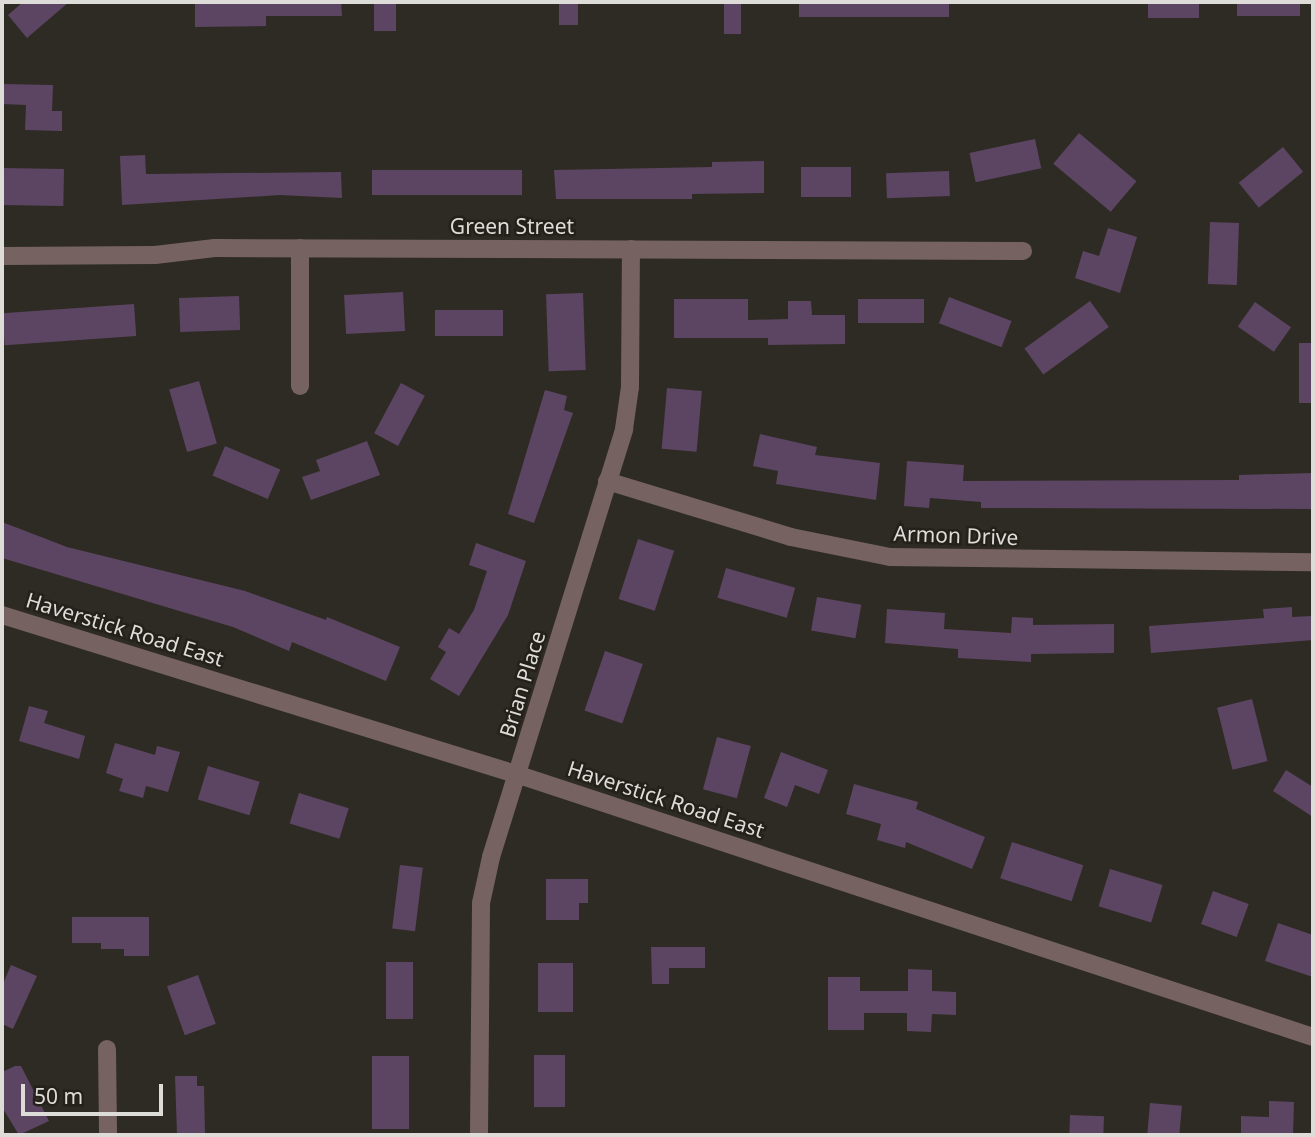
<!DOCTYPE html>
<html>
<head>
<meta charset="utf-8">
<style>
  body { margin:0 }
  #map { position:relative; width:1315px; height:1137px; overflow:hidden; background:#2e2b24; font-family:"Noto Sans",sans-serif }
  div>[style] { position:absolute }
  .building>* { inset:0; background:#5c4562; transform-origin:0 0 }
  .street>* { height:18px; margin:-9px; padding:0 9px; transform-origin:9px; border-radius:9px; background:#766361 }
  span { translate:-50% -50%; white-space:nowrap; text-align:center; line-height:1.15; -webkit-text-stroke:5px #24211b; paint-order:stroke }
  .street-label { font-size:21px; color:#dedcd8 }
  .frame { position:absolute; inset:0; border:4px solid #dedcd8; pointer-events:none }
  .scale { position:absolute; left:21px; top:1084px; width:142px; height:32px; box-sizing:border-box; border:4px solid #dedcd8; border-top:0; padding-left:9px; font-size:21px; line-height:24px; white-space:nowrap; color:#dedcd8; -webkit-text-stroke:5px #24211b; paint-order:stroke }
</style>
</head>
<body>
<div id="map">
  <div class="building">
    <i style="clip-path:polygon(23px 2px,69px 2px,27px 38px,8px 15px)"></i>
    <i style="clip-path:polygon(195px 2px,341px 2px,342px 16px,266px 16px,266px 26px,195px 27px)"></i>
    <i style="left:374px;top:2px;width:22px;height:29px"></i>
    <i style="left:559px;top:2px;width:19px;height:23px"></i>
    <i style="left:724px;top:2px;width:17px;height:32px"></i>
    <i style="left:799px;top:2px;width:150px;height:15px"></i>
    <i style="left:1148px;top:2px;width:51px;height:16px"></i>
    <i style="left:1237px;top:2px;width:63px;height:14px"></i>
    <i style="clip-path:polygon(2px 84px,53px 85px,52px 111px,62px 111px,62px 131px,25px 130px,26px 105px,2px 104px)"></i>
    <i style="left:1079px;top:133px;width:75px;height:40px;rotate:40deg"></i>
    <i style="left:1035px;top:139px;width:30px;height:67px;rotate:78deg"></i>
    <i style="left:1283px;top:147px;width:32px;height:57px;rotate:51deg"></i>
    <i style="clip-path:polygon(145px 155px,146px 174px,341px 172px,342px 198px,280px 195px,122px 205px,120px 156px)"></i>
    <i style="clip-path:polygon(764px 161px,764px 193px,692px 194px,692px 199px,556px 199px,554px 170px,712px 167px,712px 162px)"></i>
    <i style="left:801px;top:167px;width:50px;height:30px"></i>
    <i style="left:3px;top:168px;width:61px;height:37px;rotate:1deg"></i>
    <i style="left:522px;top:170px;width:25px;height:150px;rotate:90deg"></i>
    <i style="left:949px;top:171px;width:25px;height:63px;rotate:88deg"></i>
    <i style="left:1210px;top:222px;width:29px;height:62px;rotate:2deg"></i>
    <i style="clip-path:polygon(1108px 228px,1137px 237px,1120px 293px,1075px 278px,1083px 251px,1099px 256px)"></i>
    <i style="left:403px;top:292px;width:39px;height:59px;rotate:87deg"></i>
    <i style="left:583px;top:293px;width:77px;height:37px;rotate:88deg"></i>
    <i style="left:239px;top:296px;width:34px;height:60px;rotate:88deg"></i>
    <i style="left:949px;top:297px;width:67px;height:28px;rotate:21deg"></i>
    <i style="clip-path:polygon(674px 299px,748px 299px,748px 320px,788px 319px,788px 301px,811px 301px,812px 315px,845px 315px,845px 344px,768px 345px,768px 338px,674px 338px)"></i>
    <i style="left:924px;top:299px;width:24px;height:66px;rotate:90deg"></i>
    <i style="left:1090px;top:301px;width:32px;height:81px;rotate:54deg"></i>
    <i style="left:1255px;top:302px;width:44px;height:30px;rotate:35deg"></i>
    <i style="left:134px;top:304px;width:32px;height:132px;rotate:86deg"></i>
    <i style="left:503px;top:310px;width:26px;height:68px;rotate:90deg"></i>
    <i style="left:1299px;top:343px;width:14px;height:60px"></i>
    <i style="left:199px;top:381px;width:65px;height:31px;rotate:74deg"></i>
    <i style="left:401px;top:383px;width:27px;height:57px;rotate:28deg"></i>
    <i style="left:667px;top:388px;width:35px;height:61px;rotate:5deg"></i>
    <i style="clip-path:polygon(545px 390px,567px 396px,564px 410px,573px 413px,534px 523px,508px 514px)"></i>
    <i style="clip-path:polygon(760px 434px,817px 447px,815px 455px,880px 463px,876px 500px,776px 484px,778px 471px,753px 466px)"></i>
    <i style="clip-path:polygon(367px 441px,380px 475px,311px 500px,302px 477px,320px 471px,316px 460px)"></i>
    <i style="left:225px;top:446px;width:60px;height:32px;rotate:23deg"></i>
    <i style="clip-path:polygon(907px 461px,964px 465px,963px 481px,1239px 480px,1239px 475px,1313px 473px,1313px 509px,981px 508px,981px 502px,930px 498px,929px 508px,904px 506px)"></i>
    <i style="clip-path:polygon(2px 522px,67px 547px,245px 591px,326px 620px,327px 617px,400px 647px,386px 681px,292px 642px,289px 651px,233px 627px,2px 558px)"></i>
    <i style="left:638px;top:539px;width:38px;height:63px;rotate:18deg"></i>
    <i style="clip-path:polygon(476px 543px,526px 561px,508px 615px,459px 696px,430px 679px,446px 652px,438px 647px,449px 628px,459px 634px,474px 610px,487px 571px,469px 565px)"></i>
    <i style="left:726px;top:568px;width:72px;height:31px;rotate:16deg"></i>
    <i style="left:817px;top:597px;width:45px;height:34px;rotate:10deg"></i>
    <i style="clip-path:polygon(1292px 607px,1292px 617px,1313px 616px,1313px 640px,1151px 653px,1149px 626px,1264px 618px,1263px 609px)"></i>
    <i style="clip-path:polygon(887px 609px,945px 613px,944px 629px,1011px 633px,1012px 617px,1033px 618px,1033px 625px,1114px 624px,1114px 653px,1031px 654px,1031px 662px,958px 658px,958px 649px,885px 643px)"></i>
    <i style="left:605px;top:651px;width:40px;height:63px;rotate:19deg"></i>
    <i style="left:1252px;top:699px;width:64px;height:36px;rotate:76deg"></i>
    <i style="clip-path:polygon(29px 706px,48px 711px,44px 723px,85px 736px,79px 759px,19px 741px)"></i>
    <i style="left:717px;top:737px;width:35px;height:54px;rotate:15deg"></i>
    <i style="clip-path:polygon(115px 743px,155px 755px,157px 746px,180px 752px,168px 792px,146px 786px,143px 798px,119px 791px,123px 779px,106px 773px)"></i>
    <i style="clip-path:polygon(781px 752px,828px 770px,819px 794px,795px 785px,787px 807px,764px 798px)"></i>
    <i style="left:208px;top:766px;width:54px;height:35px;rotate:17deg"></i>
    <i style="clip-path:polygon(1286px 770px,1313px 787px,1313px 817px,1273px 791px)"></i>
    <i style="clip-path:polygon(854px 784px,918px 802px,916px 809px,985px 837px,972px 869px,906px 842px,905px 848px,877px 840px,881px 824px,846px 814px)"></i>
    <i style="left:299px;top:793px;width:52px;height:32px;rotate:17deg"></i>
    <i style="left:1012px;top:842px;width:75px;height:38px;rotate:18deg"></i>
    <i style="left:400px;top:865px;width:23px;height:64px;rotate:7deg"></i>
    <i style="left:1110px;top:869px;width:55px;height:39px;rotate:17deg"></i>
    <i style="clip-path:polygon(546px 879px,588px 879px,588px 903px,579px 903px,579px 920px,546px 920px)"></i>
    <i style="left:1213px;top:891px;width:38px;height:35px;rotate:20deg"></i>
    <i style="clip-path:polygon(72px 917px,149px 917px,149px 956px,124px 956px,124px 949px,101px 949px,101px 943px,72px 943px)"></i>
    <i style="clip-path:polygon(1278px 923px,1313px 935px,1313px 977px,1265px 961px)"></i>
    <i style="clip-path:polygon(651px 947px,705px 947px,705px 968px,669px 968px,669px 984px,652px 984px)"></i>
    <i style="left:386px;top:962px;width:27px;height:57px"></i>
    <i style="left:538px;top:963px;width:35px;height:49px"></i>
    <i style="clip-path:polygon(11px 965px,37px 976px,13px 1029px,2px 1024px,2px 986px)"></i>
    <i style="clip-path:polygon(908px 969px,932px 970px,932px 991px,956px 992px,956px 1015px,932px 1014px,931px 1032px,907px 1031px,907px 1013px,864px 1013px,864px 1030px,828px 1030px,828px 977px,860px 977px,860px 991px,908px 991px)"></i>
    <i style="left:198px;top:975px;width:52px;height:33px;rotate:70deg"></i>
    <i style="left:534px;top:1055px;width:31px;height:52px"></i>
    <i style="left:372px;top:1056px;width:37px;height:73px"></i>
    <i style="clip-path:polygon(15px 1066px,21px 1066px,49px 1121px,19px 1135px,2px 1107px,2px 1072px)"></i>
    <i style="clip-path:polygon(175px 1076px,197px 1076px,197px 1086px,204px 1086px,205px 1134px,177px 1135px)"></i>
    <i style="clip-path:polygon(1269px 1101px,1294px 1102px,1293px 1135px,1241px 1135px,1241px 1116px,1269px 1117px)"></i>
    <i style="left:1150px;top:1103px;width:32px;height:32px;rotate:5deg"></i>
    <i style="left:1070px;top:1115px;width:34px;height:20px;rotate:2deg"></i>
  </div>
  <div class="street">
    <i style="left:300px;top:248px;width:138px;rotate:90deg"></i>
    <i style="left:2px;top:256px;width:153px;rotate:-0.4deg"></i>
    <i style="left:155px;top:255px;width:60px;rotate:-6.7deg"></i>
    <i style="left:215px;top:248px;width:808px;rotate:0.21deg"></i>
    <i style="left:607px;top:481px;width:192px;rotate:16.9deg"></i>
    <i style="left:791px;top:537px;width:101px;rotate:11.4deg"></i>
    <i style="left:890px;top:557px;width:423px;rotate:0.7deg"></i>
    <i style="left:2px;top:615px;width:541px;rotate:17.2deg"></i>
    <i style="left:519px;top:775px;width:836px;rotate:18.26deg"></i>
    <i style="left:107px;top:1049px;width:86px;rotate:89.3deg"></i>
    <i style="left:479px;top:1135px;width:232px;rotate:-89.5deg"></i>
    <i style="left:481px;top:903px;width:47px;rotate:-77.7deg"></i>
    <i style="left:491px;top:857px;width:448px;rotate:-72.7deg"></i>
    <i style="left:624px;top:429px;width:42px;rotate:-81.9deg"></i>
    <i style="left:630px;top:387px;width:138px;rotate:-89.6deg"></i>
  </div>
  <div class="street-label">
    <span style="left:512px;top:226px">Green Street</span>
    <span style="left:956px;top:535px;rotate:2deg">Armon Drive</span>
    <span style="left:125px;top:629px;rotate:17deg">Haverstick Road East</span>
    <span style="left:522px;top:684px;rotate:-73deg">Brian Place</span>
    <span style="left:666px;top:799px;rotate:18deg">Haverstick Road East</span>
  </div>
  <div class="frame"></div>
  <div class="scale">50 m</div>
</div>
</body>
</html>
